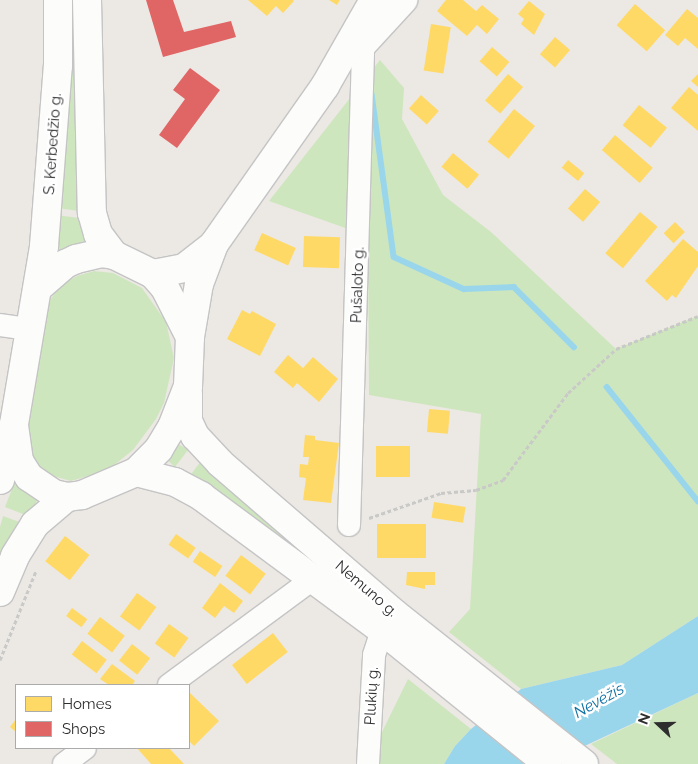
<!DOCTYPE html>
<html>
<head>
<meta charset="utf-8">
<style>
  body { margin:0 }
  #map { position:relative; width:698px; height:764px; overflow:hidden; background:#ece8e4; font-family:Raleway,sans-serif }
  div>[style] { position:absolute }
  .green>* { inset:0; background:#cee6be }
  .water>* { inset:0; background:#99d6ec }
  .homes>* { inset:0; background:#ffd966; transform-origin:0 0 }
  .shops>* { inset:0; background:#e06666 }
  .stream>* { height:5.5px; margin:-2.75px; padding:0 2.75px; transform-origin:2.75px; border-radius:2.75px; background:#99d6ec }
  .path>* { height:3px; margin-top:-1.5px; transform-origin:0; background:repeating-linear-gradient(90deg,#c9c9c8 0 4px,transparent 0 6.5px) }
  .roads { filter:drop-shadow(1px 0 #c5c4c5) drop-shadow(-1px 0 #c5c4c5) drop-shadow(0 1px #c5c4c5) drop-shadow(0 -1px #c5c4c5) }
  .minor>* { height:22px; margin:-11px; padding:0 11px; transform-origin:11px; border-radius:11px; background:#fcfcfb }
  .secondary>* { height:28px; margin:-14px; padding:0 14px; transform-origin:14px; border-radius:14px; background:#fcfcfb }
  span { translate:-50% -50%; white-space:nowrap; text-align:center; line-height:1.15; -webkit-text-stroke:5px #fff; paint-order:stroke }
  .street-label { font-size:15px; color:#2e2e2e }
  .water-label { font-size:16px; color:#0d6fa3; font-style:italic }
  .legend { position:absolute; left:15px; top:684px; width:175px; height:65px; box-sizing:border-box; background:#fff; border:1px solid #ababab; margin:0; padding:6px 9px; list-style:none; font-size:15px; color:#2e2e2e }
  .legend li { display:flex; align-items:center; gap:10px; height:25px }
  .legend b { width:25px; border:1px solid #ababab }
  .north { position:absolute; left:633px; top:699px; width:50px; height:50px; -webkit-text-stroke:4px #fff; paint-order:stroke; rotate:291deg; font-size:14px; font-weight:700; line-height:20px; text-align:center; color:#2e2e2e }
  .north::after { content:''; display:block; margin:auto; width:18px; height:22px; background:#2e2e2e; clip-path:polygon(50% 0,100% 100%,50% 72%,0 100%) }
</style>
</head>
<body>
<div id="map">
  <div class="green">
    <i style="clip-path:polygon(68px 0,78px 0,79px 211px,57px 208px)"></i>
    <i style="clip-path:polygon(380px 60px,404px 88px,402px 119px,443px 195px,491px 232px,616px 349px,698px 316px,698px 616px,622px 665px,521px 689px,449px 632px,470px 609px,481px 414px,369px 395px,368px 236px,269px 201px)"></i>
    <i style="clip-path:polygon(56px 215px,79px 218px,85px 243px,59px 251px,54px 249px)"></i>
    <i style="clip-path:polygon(94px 271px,113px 273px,142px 288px,166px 322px,174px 358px,164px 403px,156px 419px,133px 450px,108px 470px,71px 481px,46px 474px,37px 467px,25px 429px,45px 307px,61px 285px,77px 276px)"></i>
    <i style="clip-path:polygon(175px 442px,188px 450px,175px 467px,165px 458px)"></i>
    <i style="clip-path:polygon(201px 461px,329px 572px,334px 580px,189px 477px)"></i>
    <i style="clip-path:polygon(14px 484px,37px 498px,36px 505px,28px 516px,5px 507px)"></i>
    <i style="clip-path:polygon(3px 516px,22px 523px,0 565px,0 527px)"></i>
    <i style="clip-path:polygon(408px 679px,471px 729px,455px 746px,444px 764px,377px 764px,382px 732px)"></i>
    <i style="clip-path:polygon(698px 693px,698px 764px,617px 764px,591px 744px)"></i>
  </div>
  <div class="water">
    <i style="clip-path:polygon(698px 616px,698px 693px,546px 764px,444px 764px,455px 746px,471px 729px,521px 689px,622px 665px)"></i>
  </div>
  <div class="homes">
    <i style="clip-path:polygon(248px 0,293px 0,294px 1px,283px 13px,276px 6px,267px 16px)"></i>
    <i style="clip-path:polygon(329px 0,340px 0,337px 5px)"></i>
    <i style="clip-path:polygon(446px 0,463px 0,476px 11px,482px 5px,499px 19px,487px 34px,477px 25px,467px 36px,437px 11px)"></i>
    <i style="clip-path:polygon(529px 1px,545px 14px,534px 35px,521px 24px,524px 19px,518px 14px)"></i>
    <i style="left:635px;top:4px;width:40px;height:28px;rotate:41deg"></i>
    <i style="clip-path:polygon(687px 9px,698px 18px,698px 49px,685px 38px,678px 46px,665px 35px)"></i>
    <i style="left:431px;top:24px;width:20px;height:47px;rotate:9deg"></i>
    <i style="left:555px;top:37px;width:20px;height:23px;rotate:41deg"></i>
    <i style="left:492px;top:47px;width:23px;height:19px;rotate:41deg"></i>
    <i style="left:508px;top:74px;width:20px;height:35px;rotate:41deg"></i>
    <i style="clip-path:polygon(698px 74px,698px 87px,691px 81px)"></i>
    <i style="clip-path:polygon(689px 87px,698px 95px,698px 131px,671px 108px)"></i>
    <i style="left:421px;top:95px;width:24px;height:18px;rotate:42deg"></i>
    <i style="left:639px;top:105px;width:36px;height:26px;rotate:39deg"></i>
    <i style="left:514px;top:109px;width:27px;height:42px;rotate:39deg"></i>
    <i style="left:615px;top:135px;width:50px;height:20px;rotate:41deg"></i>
    <i style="left:453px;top:153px;width:34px;height:18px;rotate:40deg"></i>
    <i style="left:568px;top:160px;width:21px;height:10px;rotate:39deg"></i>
    <i style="left:585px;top:189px;width:20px;height:26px;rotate:41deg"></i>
    <i style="left:640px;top:212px;width:23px;height:54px;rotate:40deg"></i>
    <i style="left:675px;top:222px;width:14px;height:16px;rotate:45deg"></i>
    <i style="left:262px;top:233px;width:37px;height:19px;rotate:24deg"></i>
    <i style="left:304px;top:236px;width:36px;height:31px;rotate:2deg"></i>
    <i style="clip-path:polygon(683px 239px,698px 252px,698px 266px,676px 298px,672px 295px,667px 301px,645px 281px)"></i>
    <i style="clip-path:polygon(242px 310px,250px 314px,252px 311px,276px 324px,260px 356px,227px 339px)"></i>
    <i style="clip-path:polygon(288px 355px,303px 368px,313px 357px,338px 379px,319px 402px,297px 383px,293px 388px,274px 372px)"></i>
    <i style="left:429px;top:409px;width:21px;height:23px;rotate:5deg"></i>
    <i style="clip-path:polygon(305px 435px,315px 436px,315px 440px,339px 443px,331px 503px,303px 500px,306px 478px,299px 477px,300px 464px,308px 465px,309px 457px,303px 457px)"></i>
    <i style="left:376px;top:446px;width:34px;height:31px"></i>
    <i style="left:434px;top:502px;width:32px;height:16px;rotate:9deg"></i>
    <i style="left:377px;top:524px;width:49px;height:34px"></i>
    <i style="left:176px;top:534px;width:24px;height:13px;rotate:35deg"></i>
    <i style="left:65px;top:536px;width:31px;height:32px;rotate:38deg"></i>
    <i style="left:200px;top:551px;width:27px;height:13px;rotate:34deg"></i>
    <i style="left:241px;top:555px;width:31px;height:26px;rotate:37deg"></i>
    <i style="clip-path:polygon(407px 572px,435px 572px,435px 585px,425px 585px,425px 589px,406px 585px)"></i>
    <i style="clip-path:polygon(220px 583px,243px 601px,234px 613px,224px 606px,215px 618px,202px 608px)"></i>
    <i style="left:137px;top:593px;width:24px;height:29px;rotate:36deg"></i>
    <i style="left:72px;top:608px;width:19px;height:10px;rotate:36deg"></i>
    <i style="left:100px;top:617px;width:31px;height:21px;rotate:37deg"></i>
    <i style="left:169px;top:624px;width:24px;height:24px;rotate:36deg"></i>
    <i style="left:273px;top:633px;width:24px;height:52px;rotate:52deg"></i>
    <i style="left:82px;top:641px;width:31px;height:17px;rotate:37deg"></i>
    <i style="left:132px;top:644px;width:23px;height:21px;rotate:38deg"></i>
    <i style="clip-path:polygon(112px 664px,135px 681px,132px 685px,109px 685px,100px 679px)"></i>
    <i style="clip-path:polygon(190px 693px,219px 721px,194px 746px,189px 741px)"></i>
    <i style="clip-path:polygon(16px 719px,16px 732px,10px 727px)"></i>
    <i style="clip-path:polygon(137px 748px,169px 748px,184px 764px,151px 764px)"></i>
  </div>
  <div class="shops">
    <i style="clip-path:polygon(146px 0,173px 0,184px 32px,231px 21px,236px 37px,163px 57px)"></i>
    <i style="clip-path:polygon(190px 68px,220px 90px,177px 148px,159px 135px,185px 99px,173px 90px)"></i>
  </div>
  <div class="stream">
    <i style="left:372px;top:94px;width:164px;rotate:82.3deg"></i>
    <i style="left:394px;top:257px;width:77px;rotate:24.6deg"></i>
    <i style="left:464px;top:289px;width:50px;rotate:-2.3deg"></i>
    <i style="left:514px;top:287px;width:85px;rotate:45deg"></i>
    <i style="left:607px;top:387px;width:146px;rotate:51.4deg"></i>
  </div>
  <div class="path">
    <i style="left:369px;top:518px;width:76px;rotate:-19.1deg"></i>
    <i style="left:441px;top:493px;width:35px;rotate:-5deg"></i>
    <i style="left:476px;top:490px;width:29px;rotate:-20deg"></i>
    <i style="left:503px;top:480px;width:109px;rotate:-53.2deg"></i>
    <i style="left:568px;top:393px;width:65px;rotate:-42.5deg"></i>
    <i style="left:616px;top:349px;width:88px;rotate:-21.9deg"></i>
    <i style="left:0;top:660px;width:96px;rotate:-68deg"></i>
  </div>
  <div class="roads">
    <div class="minor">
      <i style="left:0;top:325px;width:29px;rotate:8deg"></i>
      <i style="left:349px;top:525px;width:480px;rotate:-88.3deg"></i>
      <i style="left:169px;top:685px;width:179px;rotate:-36.4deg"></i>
      <i style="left:64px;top:764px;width:26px;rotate:-37deg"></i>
      <i style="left:368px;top:764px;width:109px;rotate:-86.8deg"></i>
      <i style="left:374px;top:655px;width:26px;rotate:-72deg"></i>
    </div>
    <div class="secondary">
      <i style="left:87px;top:0;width:213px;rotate:88.7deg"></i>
      <i style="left:92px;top:213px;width:22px;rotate:74deg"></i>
      <i style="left:98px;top:234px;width:26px;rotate:53deg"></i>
      <i style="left:358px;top:49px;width:67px;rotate:-47.4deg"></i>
      <i style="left:153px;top:274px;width:32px;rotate:-11deg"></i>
      <i style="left:184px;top:268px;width:37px;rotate:-38deg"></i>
      <i style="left:39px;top:287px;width:35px;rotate:-41deg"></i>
      <i style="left:65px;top:264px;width:12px;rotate:-24deg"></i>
      <i style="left:76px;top:259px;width:26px;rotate:-13deg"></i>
      <i style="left:101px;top:253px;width:13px;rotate:9deg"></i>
      <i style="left:114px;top:255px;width:43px;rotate:26deg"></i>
      <i style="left:153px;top:274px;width:18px;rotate:49deg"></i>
      <i style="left:165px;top:288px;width:55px;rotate:63deg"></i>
      <i style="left:190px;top:337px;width:49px;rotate:92.3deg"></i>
      <i style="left:188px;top:386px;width:44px;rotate:111.3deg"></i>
      <i style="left:172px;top:427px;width:26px;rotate:121deg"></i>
      <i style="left:159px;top:449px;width:33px;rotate:135deg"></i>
      <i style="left:136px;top:472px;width:59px;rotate:156.9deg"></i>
      <i style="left:82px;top:495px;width:15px;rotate:172deg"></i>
      <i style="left:67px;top:497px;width:13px;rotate:-167deg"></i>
      <i style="left:54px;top:494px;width:30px;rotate:-146deg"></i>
      <i style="left:29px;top:477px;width:19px;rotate:-122deg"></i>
      <i style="left:19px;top:461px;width:37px;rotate:-98deg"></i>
      <i style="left:14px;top:424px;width:181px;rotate:-80.4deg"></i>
      <i style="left:44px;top:246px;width:181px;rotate:-85.6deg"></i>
      <i style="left:58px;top:66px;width:66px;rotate:-90deg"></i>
      <i style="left:190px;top:337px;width:54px;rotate:-80.4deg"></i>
      <i style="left:199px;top:284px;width:43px;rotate:-69.4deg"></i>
      <i style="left:214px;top:244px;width:193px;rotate:-54.9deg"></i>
      <i style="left:325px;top:86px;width:99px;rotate:-60.3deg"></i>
      <i style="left:188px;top:393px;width:28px;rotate:90deg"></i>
      <i style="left:188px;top:421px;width:17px;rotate:65deg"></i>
      <i style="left:195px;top:436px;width:37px;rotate:47deg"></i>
      <i style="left:220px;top:463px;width:231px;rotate:40.8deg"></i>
      <i style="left:395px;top:614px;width:241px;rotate:38.4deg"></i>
      <i style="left:136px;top:472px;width:40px;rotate:14.4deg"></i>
      <i style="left:175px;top:482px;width:30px;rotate:28deg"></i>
      <i style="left:201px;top:496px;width:225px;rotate:36.5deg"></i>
      <i style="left:382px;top:630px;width:213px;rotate:38.9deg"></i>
      <i style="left:0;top:480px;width:45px;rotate:-76deg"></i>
      <i style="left:0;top:592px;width:39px;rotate:-67deg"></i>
      <i style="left:15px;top:556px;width:38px;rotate:-58deg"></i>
      <i style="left:35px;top:524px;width:42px;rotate:-40.2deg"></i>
    </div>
  </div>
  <div class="street-label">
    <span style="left:53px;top:144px;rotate:-86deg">S. Kerbedžio g.</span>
    <span style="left:358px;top:285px;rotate:-88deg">Pušaloto g.</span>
    <span style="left:366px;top:589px;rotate:41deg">Nemuno g.</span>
    <span style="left:372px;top:696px;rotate:-87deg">Plukių g.</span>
  </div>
  <div class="water-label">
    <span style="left:599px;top:701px;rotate:-29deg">Nevėžis</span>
  </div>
  <ul class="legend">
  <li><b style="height:14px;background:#ffd966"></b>Homes</li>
  <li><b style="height:14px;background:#e06666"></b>Shops</li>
  </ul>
  <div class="north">N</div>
</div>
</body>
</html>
